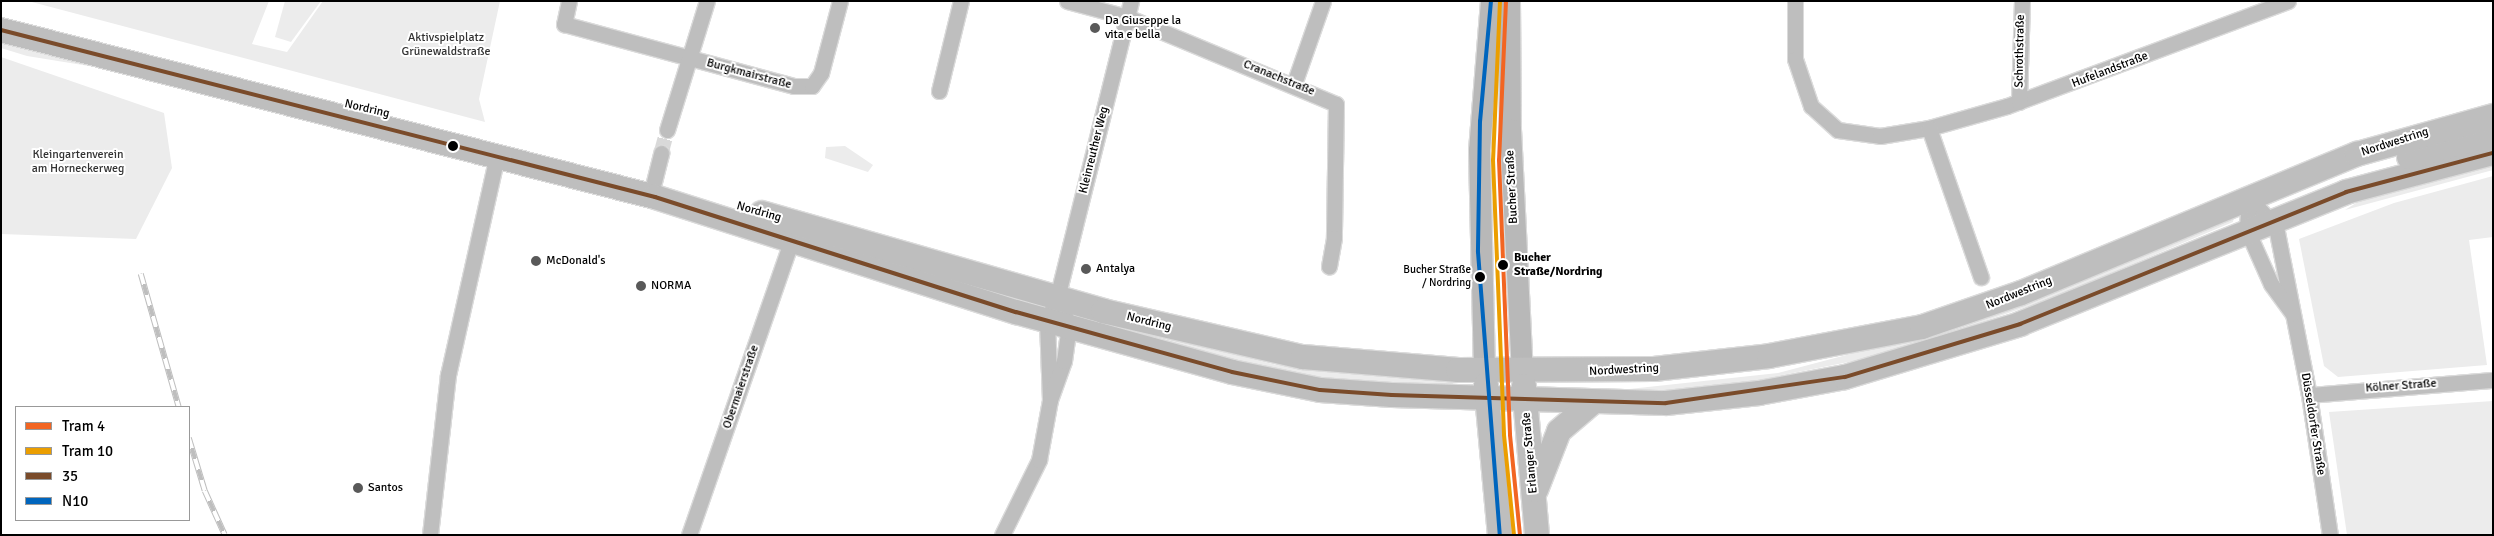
<!DOCTYPE html>
<html>
<head>
<meta charset="utf-8">
<style>
  body { margin:0 }
  #map { position:relative; width:2494px; height:536px; overflow:hidden; background:#fff; font-family:Signika,sans-serif }
  div>[style] { position:absolute }
  .green>* { inset:0; background:#ececec }
  .street-tunnel>* { height:15px; margin-top:-7.5px; transform-origin:0; background:repeating-linear-gradient(90deg,#d9d9d9 0 15px,transparent 0 23px) }
  .roads { filter:drop-shadow(1px 0 #dbdbdb) drop-shadow(-1px 0 #dbdbdb) drop-shadow(0 1px #dbdbdb) drop-shadow(0 -1px #dbdbdb) }
  .street>* { height:15px; margin:-7.5px; padding:0 7.5px; transform-origin:7.5px; border-radius:7.5px; background:#bebebe }
  .secondary>* { height:21px; margin:-10.5px; padding:0 10.5px; transform-origin:10.5px; border-radius:10.5px; background:#b8b8b8 }
  .primary>* { height:24px; margin:-12px; padding:0 12px; transform-origin:12px; border-radius:12px; background:#bebebe }
  .rail>* { height:5.5px; margin-top:-2.75px; transform-origin:0; background:repeating-linear-gradient(90deg,#fff 0 11px,#bebebe 0 22px); box-sizing:border-box; border-block:1px solid #bebebe }
  .bus-1>* { height:4px; margin:-2px; padding:0 2px; transform-origin:2px; border-radius:2px; background:#7a4b2a }
  .bus-2>* { height:4px; margin:-2px; padding:0 2px; transform-origin:2px; border-radius:2px; background:#0065bd }
  .tram-1>* { height:4px; margin:-2px; padding:0 2px; transform-origin:2px; border-radius:2px; background:#f26522 }
  .tram-2>* { height:4px; margin:-2px; padding:0 2px; transform-origin:2px; border-radius:2px; background:#eb9e00 }
  .dots>* { width:14px; height:14px; translate:-50% -50%; box-sizing:border-box; border:2px solid #fff; border-radius:50% }
  span { translate:-50% -50%; white-space:nowrap; text-align:center; line-height:1.15; -webkit-text-stroke:4px #fff; paint-order:stroke }
  .bus-label { font-size:11px; color:#000 }
  .right { translate:-100% -50%; text-align:right }
  .poi-label { font-size:12px; color:#000 }
  .left { translate:0 -50%; text-align:left }
  .park-label { font-size:12px; color:#333 }
  .street-label { font-size:12px; color:#000 }
  .stop-label { font-size:12px; color:#000; font-weight:700 }
  .frame { position:absolute; inset:0; border:2px solid #000; pointer-events:none }
  .legend { position:absolute; left:15px; top:406px; width:175px; height:115px; box-sizing:border-box; background:#fff; border:1px solid #999; margin:0; padding:6px 9px; list-style:none; font-size:15px; color:#000 }
  .legend li { display:flex; align-items:center; gap:10px; height:25px }
  .legend b { width:25px; border:1px solid #999 }
</style>
</head>
<body>
<div id="map">
  <div class="green">
    <i style="clip-path:polygon(28px 1px,269px 1px,252px 44px,287px 52px,323px 1px,500px 1px,479px 99px,485px 122px)"></i>
    <i style="clip-path:polygon(285px 1px,321px 1px,291px 42px,275px 37px)"></i>
    <i style="clip-path:polygon(1px 37px,102px 64px,95px 67px,27px 56px,1px 48px)"></i>
    <i style="clip-path:polygon(1px 57px,164px 113px,172px 168px,136px 239px,1px 234px)"></i>
    <i style="clip-path:polygon(845px 146px,873px 165px,868px 172px,825px 158px,826px 147px)"></i>
    <i style="clip-path:polygon(2493px 163px,2493px 170px,2345px 210px,2370px 194px)"></i>
    <i style="clip-path:polygon(2493px 176px,2493px 237px,2469px 240px,2487px 365px,2338px 377px,2324px 366px,2299px 239px,2394px 203px)"></i>
    <i style="clip-path:polygon(2234px 217px,2233px 222px,2047px 300px,1884px 355px,1743px 383px,1620px 394px,1620px 390px,1778px 373px,1854px 353px,1977px 314px)"></i>
    <i style="clip-path:polygon(1121px 327px,1277px 365px,1453px 374px,1453px 385px,1299px 377px,1120px 332px)"></i>
    <i style="clip-path:polygon(2493px 401px,2493px 535px,2347px 535px,2329px 412px)"></i>
  </div>
  <div class="street-tunnel">
    <i style="left:661px;top:153px;width:24px;rotate:-75deg"></i>
  </div>
  <div class="roads">
    <div class="street">
      <i style="left:569px;top:1px;width:24px;rotate:102deg"></i>
      <i style="left:564px;top:24px;width:238px;rotate:15.1deg"></i>
      <i style="left:794px;top:86px;width:18px"></i>
      <i style="left:812px;top:86px;width:16px;rotate:-55deg"></i>
      <i style="left:821px;top:73px;width:74px;rotate:-75.2deg"></i>
      <i style="left:1067px;top:1px;width:62px;rotate:14.9deg"></i>
      <i style="left:1127px;top:17px;width:226px;rotate:22.6deg"></i>
      <i style="left:1336px;top:104px;width:134px;rotate:90.9deg"></i>
      <i style="left:1334px;top:238px;width:29px;rotate:100deg"></i>
      <i style="left:1795px;top:1px;width:58px;rotate:90deg"></i>
      <i style="left:1795px;top:59px;width:50px;rotate:71.2deg"></i>
      <i style="left:1811px;top:106px;width:36px;rotate:42deg"></i>
      <i style="left:1838px;top:130px;width:42px;rotate:8.1deg"></i>
      <i style="left:1880px;top:136px;width:50px;rotate:-9.3deg"></i>
      <i style="left:1929px;top:128px;width:81px;rotate:-15.8deg"></i>
      <i style="left:2007px;top:106px;width:300px;rotate:-20.5deg"></i>
      <i style="left:1294px;top:84px;width:88px;rotate:-70.7deg"></i>
      <i style="left:939px;top:91px;width:93px;rotate:-76.3deg"></i>
      <i style="left:2019px;top:102px;width:101px;rotate:-88.3deg"></i>
      <i style="left:1929px;top:128px;width:158px;rotate:70.8deg"></i>
      <i style="left:667px;top:130px;width:135px;rotate:-72.8deg"></i>
      <i style="left:654px;top:182px;width:30px;rotate:-76deg"></i>
      <i style="left:2249px;top:198px;width:40px;rotate:47deg"></i>
      <i style="left:2276px;top:227px;width:171px;rotate:78.9deg"></i>
      <i style="left:2309px;top:395px;width:142px;rotate:81.5deg"></i>
      <i style="left:2249px;top:198px;width:32px;rotate:94deg"></i>
      <i style="left:2247px;top:230px;width:59px;rotate:66deg"></i>
      <i style="left:2271px;top:284px;width:36px;rotate:54deg"></i>
      <i style="left:2309px;top:395px;width:185px;rotate:-4.7deg"></i>
      <i style="left:1050px;top:400px;width:79px;rotate:-92.2deg"></i>
      <i style="left:1047px;top:321px;width:25px;rotate:-67deg"></i>
      <i style="left:1057px;top:298px;width:306px;rotate:-76deg"></i>
      <i style="left:430px;top:535px;width:161px;rotate:-83.6deg"></i>
      <i style="left:448px;top:375px;width:224px;rotate:-77.4deg"></i>
      <i style="left:689px;top:535px;width:313px;rotate:-70.8deg"></i>
      <i style="left:1002px;top:535px;width:84px;rotate:-63.7deg"></i>
      <i style="left:1039px;top:460px;width:61px;rotate:-79.6deg"></i>
      <i style="left:1050px;top:400px;width:41px;rotate:-70.3deg"></i>
      <i style="left:1064px;top:361px;width:36px;rotate:-82deg"></i>
      <i style="left:1069px;top:325px;width:30px;rotate:-114deg"></i>
    </div>
    <div class="secondary">
      <i style="left:1509px;top:1px;width:128px;rotate:89.6deg"></i>
      <i style="left:1510px;top:129px;width:243px;rotate:87.2deg"></i>
      <i style="left:1484px;top:371px;width:221px;rotate:-91.3deg"></i>
      <i style="left:1479px;top:150px;width:149px;rotate:-85.4deg"></i>
    </div>
    <div class="primary">
      <i style="left:1px;top:30px;width:675px;rotate:14.32deg"></i>
      <i style="left:655px;top:197px;width:379px;rotate:17.7deg"></i>
      <i style="left:1016px;top:312px;width:224px;rotate:15.5deg"></i>
      <i style="left:1232px;top:372px;width:90px;rotate:11.6deg"></i>
      <i style="left:1320px;top:390px;width:72px;rotate:4deg"></i>
      <i style="left:1392px;top:395px;width:274px;rotate:1.7deg"></i>
      <i style="left:1666px;top:403px;width:94px;rotate:-6.1deg"></i>
      <i style="left:1759px;top:393px;width:87px;rotate:-10.5deg"></i>
      <i style="left:1845px;top:377px;width:183px;rotate:-16.8deg"></i>
      <i style="left:2020px;top:324px;width:352px;rotate:-22deg"></i>
      <i style="left:2346px;top:192px;width:152px;rotate:-14.9deg"></i>
      <i style="left:2409px;top:157px;width:87px;rotate:-15.3deg"></i>
      <i style="left:762px;top:213px;width:355px;rotate:16deg"></i>
      <i style="left:1103px;top:311px;width:205px;rotate:13deg"></i>
      <i style="left:1303px;top:357px;width:156px;rotate:4.8deg"></i>
      <i style="left:1458px;top:370px;width:196px;rotate:-0.3deg"></i>
      <i style="left:1654px;top:369px;width:116px;rotate:-6.4deg"></i>
      <i style="left:1769px;top:356px;width:156px;rotate:-10.7deg"></i>
      <i style="left:1922px;top:327px;width:105px;rotate:-19deg"></i>
      <i style="left:2021px;top:293px;width:364px;rotate:-22.5deg"></i>
      <i style="left:2357px;top:154px;width:141px;rotate:-15.6deg"></i>
      <i style="left:1486px;top:385px;width:151px;rotate:84.7deg"></i>
      <i style="left:1524px;top:386px;width:150px;rotate:85deg"></i>
      <i style="left:1536px;top:490px;width:63px;rotate:-68.7deg"></i>
      <i style="left:1559px;top:431px;width:43px;rotate:-40.3deg"></i>
    </div>
  </div>
  <div class="rail">
    <i style="left:141px;top:274px;width:138px;rotate:74.1deg"></i>
    <i style="left:189px;top:438px;width:55px;rotate:73.2deg"></i>
    <i style="left:205px;top:491px;width:48px;rotate:65.6deg"></i>
  </div>
  <div class="bus-1">
    <i style="left:1px;top:30px;width:675px;rotate:14.32deg"></i>
    <i style="left:655px;top:197px;width:379px;rotate:17.7deg"></i>
    <i style="left:1016px;top:312px;width:224px;rotate:15.5deg"></i>
    <i style="left:1232px;top:372px;width:90px;rotate:11.6deg"></i>
    <i style="left:1320px;top:390px;width:72px;rotate:4deg"></i>
    <i style="left:1392px;top:395px;width:274px;rotate:1.7deg"></i>
    <i style="left:1666px;top:403px;width:181px;rotate:-8.3deg"></i>
    <i style="left:1845px;top:377px;width:183px;rotate:-16.8deg"></i>
    <i style="left:2020px;top:324px;width:352px;rotate:-22deg"></i>
    <i style="left:2346px;top:192px;width:152px;rotate:-14.9deg"></i>
  </div>
  <div class="bus-2">
    <i style="left:1491px;top:1px;width:121px;rotate:95.2deg"></i>
    <i style="left:1480px;top:121px;width:131px;rotate:90.9deg"></i>
    <i style="left:1478px;top:252px;width:284px;rotate:85.6deg"></i>
  </div>
  <div class="tram-1">
    <i style="left:1506px;top:1px;width:159px;rotate:92.5deg"></i>
    <i style="left:1499px;top:160px;width:275px;rotate:87.7deg"></i>
    <i style="left:1510px;top:435px;width:100px;rotate:84.3deg"></i>
  </div>
  <div class="tram-2">
    <i style="left:1500px;top:1px;width:159px;rotate:92.5deg"></i>
    <i style="left:1493px;top:160px;width:275px;rotate:87.7deg"></i>
    <i style="left:1504px;top:435px;width:100px;rotate:84.3deg"></i>
  </div>
  <div class="dots">
    <i style="left:1095px;top:28px;background:#595959"></i>
    <i style="left:453px;top:146px;background:#000"></i>
    <i style="left:536px;top:261px;background:#595959"></i>
    <i style="left:1503px;top:265px;background:#000"></i>
    <i style="left:1086px;top:269px;background:#595959"></i>
    <i style="left:1480px;top:277px;background:#000"></i>
    <i style="left:641px;top:286px;background:#595959"></i>
    <i style="left:358px;top:488px;background:#595959"></i>
  </div>
  <div class="bus-label">
    <span class="right" style="left:1471px;top:277px">Bucher Straße<br>/ Nordring</span>
  </div>
  <div class="poi-label">
    <span class="left" style="left:1105px;top:28px">Da Giuseppe la<br>vita e bella</span>
    <span class="left" style="left:546px;top:261px">McDonald's</span>
    <span class="left" style="left:1096px;top:269px">Antalya</span>
    <span class="left" style="left:651px;top:286px">NORMA</span>
    <span class="left" style="left:368px;top:488px">Santos</span>
  </div>
  <div class="park-label">
    <span style="left:446px;top:45px">Aktivspielplatz<br>Grünewaldstraße</span>
    <span style="left:78px;top:162px">Kleingartenverein<br>am Horneckerweg</span>
  </div>
  <div class="street-label">
    <span style="left:2020px;top:51px;rotate:-89deg">Schrothstraße</span>
    <span style="left:2110px;top:70px;rotate:-21deg">Hufelandstraße</span>
    <span style="left:749px;top:74px;rotate:15deg">Burgkmairstraße</span>
    <span style="left:1279px;top:78px;rotate:22deg">Cranachstraße</span>
    <span style="left:367px;top:109px;rotate:13deg">Nordring</span>
    <span style="left:2395px;top:142px;rotate:-18deg">Nordwestring</span>
    <span style="left:1094px;top:150px;rotate:-76deg">Kleinreuther Weg</span>
    <span style="left:1512px;top:187px;rotate:-93deg">Bucher Straße</span>
    <span style="left:759px;top:212px;rotate:16deg">Nordring</span>
    <span style="left:2019px;top:293px;rotate:-22deg">Nordwestring</span>
    <span style="left:1149px;top:322px;rotate:14deg">Nordring</span>
    <span style="left:1624px;top:370px;rotate:-3deg">Nordwestring</span>
    <span style="left:2401px;top:386px;rotate:-4deg">Kölner Straße</span>
    <span style="left:741px;top:387px;rotate:-71deg">Obermaierstraße</span>
    <span style="left:2313px;top:424px;rotate:81deg">Düsseldorfer Straße</span>
    <span style="left:1530px;top:453px;rotate:-95deg">Erlanger Straße</span>
  </div>
  <div class="stop-label">
    <span class="left" style="left:1514px;top:265px">Bucher<br>Straße/Nordring</span>
  </div>
  <div class="frame"></div>
  <ul class="legend">
  <li><b style="height:6px;background:#f26522"></b>Tram 4</li>
  <li><b style="height:6px;background:#eb9e00"></b>Tram 10</li>
  <li><b style="height:6px;background:#7a4b2a"></b>35</li>
  <li><b style="height:6px;background:#0065bd"></b>N10</li>
  </ul>
</div>
</body>
</html>
